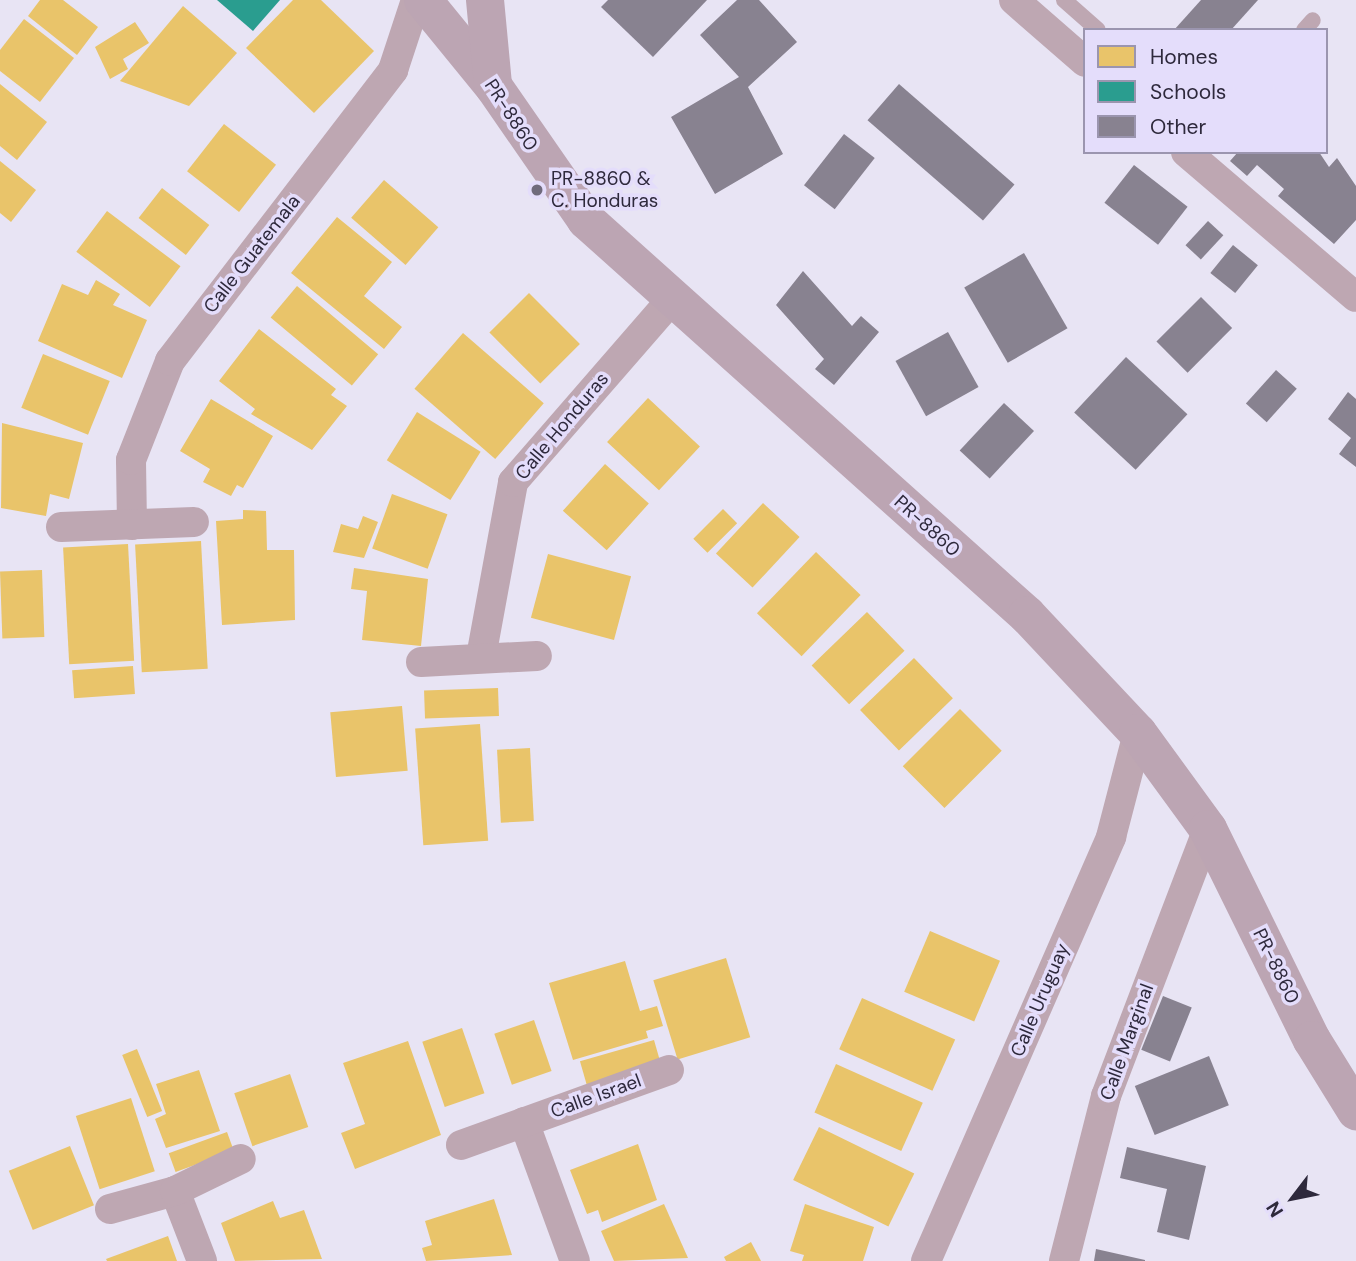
<!DOCTYPE html>
<html>
<head>
<meta charset="utf-8">
<style>
  body { margin:0 }
  #map { position:relative; width:1356px; height:1261px; overflow:hidden; background:#e8e4f4; font-family:"DM Sans",sans-serif }
  div>[style] { position:absolute }
  .homes>* { inset:0; background:#e9c46a; transform-origin:0 0 }
  .schools>* { inset:0; background:#2a9d8f }
  .building>* { inset:0; background:#888290; transform-origin:0 0 }
  .lane>* { height:16px; margin:-8px; padding:0 8px; transform-origin:8px; border-radius:8px; background:#bea7b2 }
  .street>* { height:30px; margin:-15px; padding:0 15px; transform-origin:15px; border-radius:15px; background:#bea7b2 }
  .secondary>* { height:38px; margin:-19px; padding:0 19px; transform-origin:19px; border-radius:19px; background:#bca5b3 }
  .dots>* { width:19px; height:19px; translate:-50% -50%; box-sizing:border-box; border:4px solid #e4ddfb; border-radius:50% }
  span { translate:-50% -50%; white-space:nowrap; text-align:center; line-height:1.15; -webkit-text-stroke:7px #e4ddfb; paint-order:stroke }
  .street-label { font-size:19px; color:#2e293c }
  .poi-label { font-size:19px; color:#2e293c }
  .left { translate:0 -50%; text-align:left }
  .legend { position:absolute; left:1083px; top:28px; width:245px; height:126px; box-sizing:border-box; background:#e4ddfb; border:2px solid #9b95af; margin:0; padding:9px 12px; list-style:none; font-size:21px; color:#2e293c }
  .legend li { display:flex; align-items:center; gap:14px; height:35px }
  .legend b { width:35px; border:2px solid #9b95af }
  .north { position:absolute; left:1258px; top:1163px; width:70px; height:70px; -webkit-text-stroke:5px #e4ddfb; paint-order:stroke; rotate:238deg; font-size:19px; font-weight:700; line-height:28px; text-align:center; color:#2e293c }
  .north::after { content:''; display:block; margin:auto; width:24px; height:32px; background:#2e293c; clip-path:polygon(50% 0,100% 100%,50% 72%,0 100%) }
</style>
</head>
<body>
<div id="map">
  <div class="homes">
    <i style="clip-path:polygon(40px 0,63px 0,98px 27px,77px 55px,28px 16px)"></i>
    <i style="clip-path:polygon(293px 0,321px 0,374px 51px,314px 113px,246px 48px)"></i>
    <i style="clip-path:polygon(183px 6px,237px 53px,189px 106px,120px 81px)"></i>
    <i style="clip-path:polygon(24px 19px,74px 58px,40px 102px,0 71px,0 50px)"></i>
    <i style="clip-path:polygon(135px 22px,149px 43px,123px 59px,128px 69px,110px 79px,95px 47px)"></i>
    <i style="clip-path:polygon(0 84px,47px 122px,17px 160px,0 146px)"></i>
    <i style="left:224px;top:124px;width:66px;height:60px;rotate:38deg"></i>
    <i style="clip-path:polygon(0 161px,36px 190px,11px 222px,0 213px)"></i>
    <i style="left:384px;top:180px;width:72px;height:50px;rotate:41deg"></i>
    <i style="left:162px;top:188px;width:60px;height:38px;rotate:38deg"></i>
    <i style="left:107px;top:211px;width:92px;height:51px;rotate:37deg"></i>
    <i style="clip-path:polygon(337px 217px,392px 262px,364px 296px,402px 327px,384px 349px,291px 273px)"></i>
    <i style="clip-path:polygon(96px 280px,120px 294px,113px 305px,147px 320px,122px 378px,38px 341px,62px 284px,88px 295px)"></i>
    <i style="left:297px;top:286px;width:106px;height:41px;rotate:40deg"></i>
    <i style="left:529px;top:293px;width:72px;height:56px;rotate:45deg"></i>
    <i style="clip-path:polygon(259px 329px,336px 389px,331px 395px,347px 406px,312px 450px,251px 414px,255px 409px,219px 381px)"></i>
    <i style="left:463px;top:333px;width:107px;height:74px;rotate:41deg"></i>
    <i style="left:43px;top:354px;width:72px;height:58px;rotate:22deg"></i>
    <i style="left:648px;top:398px;width:71px;height:60px;rotate:43deg"></i>
    <i style="clip-path:polygon(211px 399px,273px 436px,243px 488px,237px 485px,231px 496px,203px 482px,210px 469px,180px 451px)"></i>
    <i style="left:417px;top:412px;width:75px;height:57px;rotate:32deg"></i>
    <i style="clip-path:polygon(2px 423px,83px 443px,69px 499px,50px 494px,46px 516px,1px 508px)"></i>
    <i style="left:605px;top:464px;width:59px;height:63px;rotate:42deg"></i>
    <i style="left:392px;top:494px;width:59px;height:58px;rotate:20deg"></i>
    <i style="left:763px;top:503px;width:50px;height:69px;rotate:43deg"></i>
    <i style="left:723px;top:509px;width:20px;height:42px;rotate:45deg"></i>
    <i style="clip-path:polygon(243px 510px,266px 511px,267px 550px,294px 550px,295px 620px,222px 625px,216px 521px,243px 519px)"></i>
    <i style="clip-path:polygon(363px 516px,378px 522px,364px 558px,333px 552px,341px 524px,358px 529px)"></i>
    <i style="left:201px;top:541px;width:128px;height:66px;rotate:87deg"></i>
    <i style="left:128px;top:544px;width:117px;height:65px;rotate:87deg"></i>
    <i style="left:816px;top:552px;width:62px;height:85px;rotate:44deg"></i>
    <i style="left:548px;top:554px;width:86px;height:66px;rotate:15deg"></i>
    <i style="clip-path:polygon(354px 568px,428px 579px,421px 646px,362px 640px,367px 591px,351px 589px)"></i>
    <i style="left:42px;top:570px;width:67px;height:42px;rotate:88deg"></i>
    <i style="left:867px;top:612px;width:54px;height:77px;rotate:46deg"></i>
    <i style="left:914px;top:658px;width:56px;height:75px;rotate:46deg"></i>
    <i style="left:133px;top:666px;width:28px;height:61px;rotate:86deg"></i>
    <i style="left:498px;top:688px;width:28px;height:74px;rotate:88deg"></i>
    <i style="left:402px;top:706px;width:65px;height:72px;rotate:85deg"></i>
    <i style="left:960px;top:709px;width:59px;height:81px;rotate:45deg"></i>
    <i style="left:480px;top:724px;width:117px;height:65px;rotate:86deg"></i>
    <i style="left:530px;top:748px;width:73px;height:33px;rotate:87deg"></i>
    <i style="left:930px;top:931px;width:76px;height:66px;rotate:23deg"></i>
    <i style="left:726px;top:958px;width:83px;height:76px;rotate:73deg"></i>
    <i style="clip-path:polygon(625px 961px,640px 1011px,657px 1006px,663px 1026px,646px 1031px,648px 1038px,573px 1060px,549px 983px)"></i>
    <i style="left:862px;top:998px;width:102px;height:56px;rotate:24deg"></i>
    <i style="left:534px;top:1020px;width:54px;height:42px;rotate:71deg"></i>
    <i style="left:462px;top:1028px;width:69px;height:42px;rotate:71deg"></i>
    <i style="left:654px;top:1040px;width:26px;height:77px;rotate:74deg"></i>
    <i style="clip-path:polygon(408px 1041px,441px 1135px,355px 1169px,341px 1133px,365px 1124px,343px 1063px)"></i>
    <i style="left:137px;top:1049px;width:67px;height:16px;rotate:68deg"></i>
    <i style="left:836px;top:1064px;width:95px;height:53px;rotate:24deg"></i>
    <i style="clip-path:polygon(199px 1070px,220px 1131px,166px 1148px,155px 1119px,166px 1114px,156px 1084px)"></i>
    <i style="left:290px;top:1074px;width:56px;height:59px;rotate:71deg"></i>
    <i style="left:131px;top:1098px;width:77px;height:58px;rotate:72deg"></i>
    <i style="left:819px;top:1127px;width:106px;height:59px;rotate:26deg"></i>
    <i style="left:227px;top:1132px;width:20px;height:62px;rotate:70deg"></i>
    <i style="clip-path:polygon(638px 1144px,657px 1200px,602px 1222px,598px 1210px,587px 1214px,570px 1170px)"></i>
    <i style="left:70px;top:1146px;width:64px;height:66px;rotate:68deg"></i>
    <i style="clip-path:polygon(494px 1199px,512px 1255px,426px 1261px,422px 1248px,432px 1245px,425px 1221px)"></i>
    <i style="clip-path:polygon(273px 1201px,280px 1218px,304px 1210px,322px 1259px,235px 1261px,221px 1223px)"></i>
    <i style="clip-path:polygon(664px 1204px,688px 1258px,614px 1261px,601px 1231px)"></i>
    <i style="clip-path:polygon(805px 1204px,874px 1227px,863px 1261px,802px 1261px,804px 1255px,790px 1251px)"></i>
    <i style="clip-path:polygon(168px 1236px,177px 1261px,107px 1261px,106px 1259px)"></i>
    <i style="clip-path:polygon(751px 1242px,761px 1261px,726px 1261px,724px 1257px)"></i>
  </div>
  <div class="schools">
    <i style="clip-path:polygon(217px 0,280px 0,253px 31px)"></i>
  </div>
  <div class="building">
    <i style="clip-path:polygon(608px 0,707px 0,653px 57px,601px 7px)"></i>
    <i style="clip-path:polygon(737px 0,759px 0,797px 42px,748px 87px,783px 154px,715px 194px,671px 117px,739px 77px,700px 35px)"></i>
    <i style="clip-path:polygon(1201px 0,1258px 0,1231px 30px,1174px 30px)"></i>
    <i style="left:899px;top:84px;width:153px;height:48px;rotate:41deg"></i>
    <i style="left:844px;top:134px;width:39px;height:65px;rotate:38deg"></i>
    <i style="clip-path:polygon(1238px 152px,1319px 152px,1329px 167px,1337px 158px,1356px 186px,1356px 220px,1334px 244px,1278px 196px,1284px 189px,1257px 165px,1247px 176px,1230px 161px)"></i>
    <i style="left:1134px;top:165px;width:68px;height:48px;rotate:38deg"></i>
    <i style="left:1208px;top:221px;width:21px;height:33px;rotate:43deg"></i>
    <i style="left:1233px;top:245px;width:32px;height:36px;rotate:39deg"></i>
    <i style="left:1024px;top:253px;width:87px;height:69px;rotate:60deg"></i>
    <i style="clip-path:polygon(803px 271px,852px 326px,861px 316px,879px 332px,834px 385px,815px 369px,824px 359px,776px 305px)"></i>
    <i style="left:1201px;top:297px;width:44px;height:63px;rotate:45deg"></i>
    <i style="left:948px;top:332px;width:63px;height:60px;rotate:61deg"></i>
    <i style="left:1126px;top:357px;width:84px;height:76px;rotate:43deg"></i>
    <i style="left:1276px;top:370px;width:28px;height:45px;rotate:42deg"></i>
    <i style="clip-path:polygon(1348px 392px,1356px 399px,1356px 467px,1339px 454px,1351px 438px,1328px 419px)"></i>
    <i style="left:1004px;top:403px;width:41px;height:65px;rotate:43deg"></i>
    <i style="left:1163px;top:996px;width:31px;height:58px;rotate:22deg"></i>
    <i style="left:1209px;top:1056px;width:53px;height:80px;rotate:68deg"></i>
    <i style="clip-path:polygon(1127px 1147px,1206px 1166px,1189px 1240px,1157px 1232px,1167px 1189px,1120px 1178px)"></i>
    <i style="clip-path:polygon(1096px 1249px,1145px 1260px,1145px 1261px,1094px 1261px)"></i>
  </div>
  <div class="lane">
    <i style="left:1064px;top:0;width:45px;rotate:41.4deg"></i>
    <i style="left:1304px;top:30px;width:13px;rotate:-48deg"></i>
  </div>
  <div class="street">
    <i style="left:1014px;top:0;width:94px;rotate:41.1deg"></i>
    <i style="left:1186px;top:152px;width:223px;rotate:40.5deg"></i>
    <i style="left:132px;top:525px;width:65px;rotate:-90.9deg"></i>
    <i style="left:131px;top:460px;width:106px;rotate:-68.5deg"></i>
    <i style="left:170px;top:361px;width:367px;rotate:-52.5deg"></i>
    <i style="left:393px;top:70px;width:74px;rotate:-71.8deg"></i>
    <i style="left:61px;top:527px;width:133px;rotate:-2.2deg"></i>
    <i style="left:481px;top:657px;width:178px;rotate:-79.6deg"></i>
    <i style="left:513px;top:482px;width:242px;rotate:-49deg"></i>
    <i style="left:421px;top:662px;width:116px;rotate:-3deg"></i>
    <i style="left:524px;top:1122px;width:148px;rotate:69.9deg"></i>
    <i style="left:461px;top:1145px;width:221px;rotate:-19.8deg"></i>
    <i style="left:175px;top:1191px;width:75px;rotate:68.9deg"></i>
    <i style="left:110px;top:1209px;width:67px;rotate:-15.5deg"></i>
    <i style="left:175px;top:1191px;width:73px;rotate:-25.9deg"></i>
    <i style="left:926px;top:1261px;width:463px;rotate:-66.4deg"></i>
    <i style="left:1111px;top:837px;width:107px;rotate:-75.4deg"></i>
    <i style="left:1064px;top:1261px;width:170px;rotate:-75.7deg"></i>
    <i style="left:1106px;top:1096px;width:286px;rotate:-69.1deg"></i>
  </div>
  <div class="secondary">
    <i style="left:423px;top:0;width:112px;rotate:50.8deg"></i>
    <i style="left:494px;top:87px;width:162px;rotate:55.3deg"></i>
    <i style="left:586px;top:220px;width:592px;rotate:41.85deg"></i>
    <i style="left:1027px;top:615px;width:162px;rotate:46.8deg"></i>
    <i style="left:1138px;top:733px;width:119px;rotate:53.9deg"></i>
    <i style="left:1208px;top:829px;width:235px;rotate:63.8deg"></i>
    <i style="left:1312px;top:1040px;width:84px;rotate:58.2deg"></i>
    <i style="left:485px;top:0;width:85px;rotate:84.6deg"></i>
  </div>
  <div class="dots">
    <i style="left:537px;top:190px;background:#6f6a7c"></i>
  </div>
  <div class="street-label">
    <span style="left:511px;top:115px;rotate:57deg">PR-8860</span>
    <span style="left:252px;top:254px;rotate:-52deg">Calle Guatemala</span>
    <span style="left:562px;top:426px;rotate:-50deg">Calle Honduras</span>
    <span style="left:927px;top:526px;rotate:42deg">PR-8860</span>
    <span style="left:1276px;top:966px;rotate:64deg">PR-8860</span>
    <span style="left:1040px;top:1000px;rotate:-67deg">Calle Uruguay</span>
    <span style="left:1127px;top:1042px;rotate:-70deg">Calle Marginal</span>
    <span style="left:596px;top:1096px;rotate:-20deg">Calle Israel</span>
  </div>
  <div class="poi-label">
    <span class="left" style="left:551px;top:190px">PR-8860 &amp;<br>C. Honduras</span>
  </div>
  <ul class="legend">
  <li><b style="height:19px;background:#e9c46a"></b>Homes</li>
  <li><b style="height:19px;background:#2a9d8f"></b>Schools</li>
  <li><b style="height:19px;background:#888290"></b>Other</li>
  </ul>
  <div class="north">N</div>
</div>
</body>
</html>
